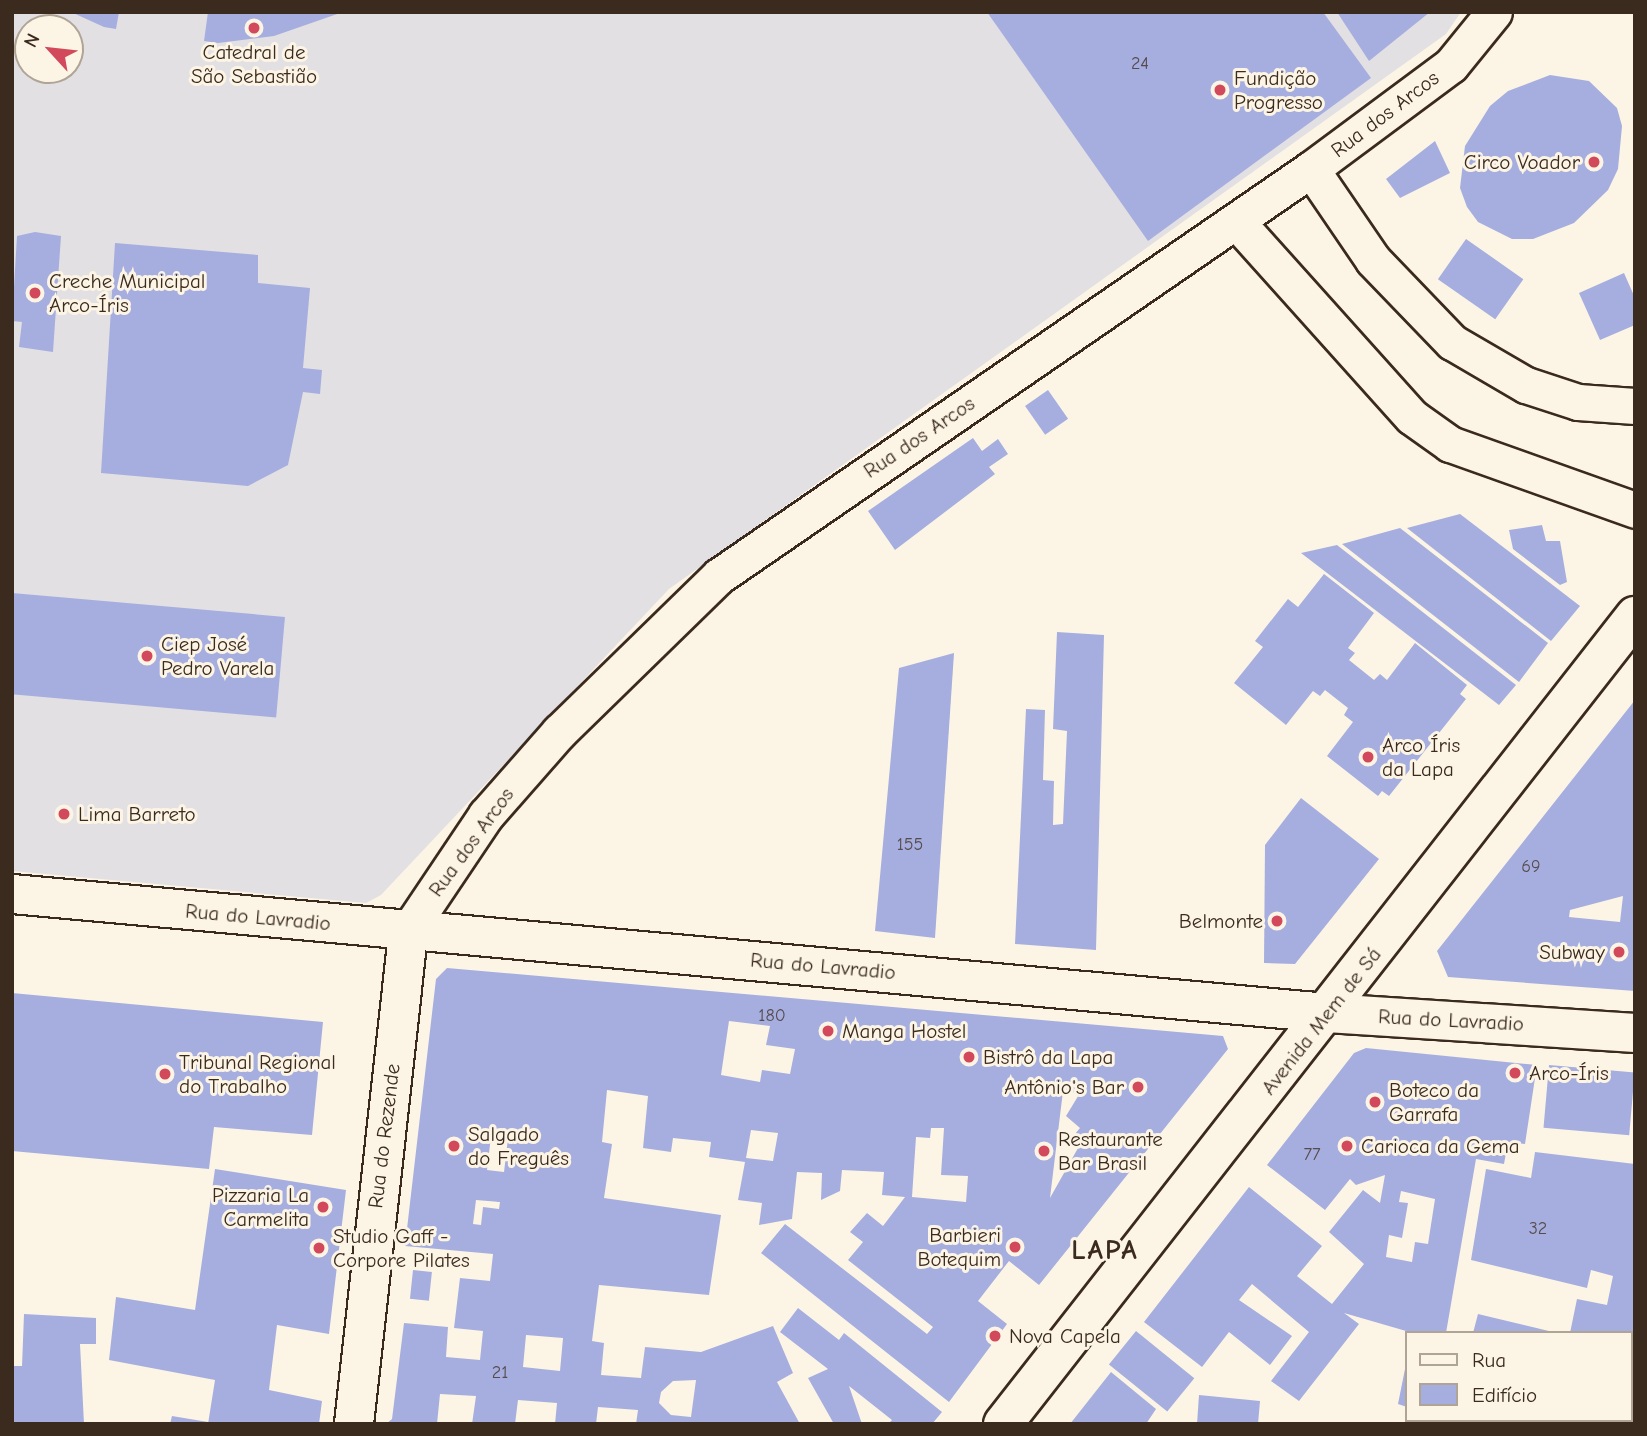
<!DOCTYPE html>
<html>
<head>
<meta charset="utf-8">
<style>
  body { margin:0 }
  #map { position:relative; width:1647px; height:1436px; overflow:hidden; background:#fcf5e5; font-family:"Comic Neue",sans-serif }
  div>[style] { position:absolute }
  .built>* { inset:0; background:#e2e0e3 }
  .building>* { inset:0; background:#a6aedf; transform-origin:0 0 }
  .roads { filter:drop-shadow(2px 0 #3b2a1e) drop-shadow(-2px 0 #3b2a1e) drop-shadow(0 2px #3b2a1e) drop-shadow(0 -2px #3b2a1e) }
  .street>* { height:35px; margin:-17.5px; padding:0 17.5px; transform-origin:17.5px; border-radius:17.5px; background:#fcf5e5 }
  .secondary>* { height:38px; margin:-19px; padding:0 19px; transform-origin:19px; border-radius:19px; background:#fcf5e5 }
  .dots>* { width:19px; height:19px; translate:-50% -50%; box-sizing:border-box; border:4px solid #fcf5e5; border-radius:50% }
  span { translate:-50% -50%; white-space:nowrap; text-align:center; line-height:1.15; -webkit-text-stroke:6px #fcf5e5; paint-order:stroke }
  .number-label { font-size:18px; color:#564b4e }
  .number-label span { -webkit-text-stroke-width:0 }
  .poi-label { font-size:21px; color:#3b2a1e }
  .left { translate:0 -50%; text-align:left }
  .right { translate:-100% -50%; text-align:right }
  .street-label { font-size:21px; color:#3b2a1e }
  .district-label { font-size:28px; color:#3b2a1e; font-weight:700; letter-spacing:2px }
  .frame { position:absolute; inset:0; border:14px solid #3b2a1e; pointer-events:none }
  .legend { position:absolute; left:1405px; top:1331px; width:228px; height:91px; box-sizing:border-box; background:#fcf5e5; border:2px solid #afa495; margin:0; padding:9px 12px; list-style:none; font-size:21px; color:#3b2a1e }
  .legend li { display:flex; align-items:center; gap:14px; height:35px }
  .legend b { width:35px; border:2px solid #afa495 }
  .north { position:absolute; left:14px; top:14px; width:70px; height:70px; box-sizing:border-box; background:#fcf5e5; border:2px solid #afa495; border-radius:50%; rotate:297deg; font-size:19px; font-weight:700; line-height:28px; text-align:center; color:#3b2a1e }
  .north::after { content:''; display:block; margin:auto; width:24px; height:32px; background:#d1495b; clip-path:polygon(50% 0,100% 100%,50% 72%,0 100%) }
</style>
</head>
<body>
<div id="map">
  <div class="built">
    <i style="clip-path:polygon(evenodd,12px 12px,1461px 12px,1446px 34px,669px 589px,381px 895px,366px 903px,12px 871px,12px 12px,28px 28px,70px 28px,70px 70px,28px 70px,28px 28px)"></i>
  </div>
  <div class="building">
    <i style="clip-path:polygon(71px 12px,119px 12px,116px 29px,104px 27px)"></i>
    <i style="clip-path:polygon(208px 12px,343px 12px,274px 36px,218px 43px,204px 41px)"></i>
    <i style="clip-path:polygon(987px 12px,1323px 12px,1371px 78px,1148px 241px)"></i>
    <i style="clip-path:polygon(1337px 12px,1430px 12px,1369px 61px)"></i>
    <i style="clip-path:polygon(1550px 75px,1589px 81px,1617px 108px,1622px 126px,1618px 169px,1608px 190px,1574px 223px,1533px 239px,1512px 239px,1478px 222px,1467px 207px,1460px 188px,1465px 146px,1490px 106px,1508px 91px)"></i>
    <i style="clip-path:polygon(1435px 141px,1450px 173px,1400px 198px,1386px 179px)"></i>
    <i style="clip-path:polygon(35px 232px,61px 236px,53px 352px,19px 347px,22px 322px,12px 321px,17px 236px)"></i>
    <i style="left:1466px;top:239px;width:70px;height:49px;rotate:35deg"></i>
    <i style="clip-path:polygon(115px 243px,258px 255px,258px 283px,310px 288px,303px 368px,322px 370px,320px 394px,303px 392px,288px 465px,248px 486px,101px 473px)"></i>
    <i style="clip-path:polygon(1624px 273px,1635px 298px,1635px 325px,1600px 340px,1579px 293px)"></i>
    <i style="left:1048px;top:390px;width:35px;height:28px;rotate:55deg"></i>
    <i style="clip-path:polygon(973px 438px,982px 451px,998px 439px,1008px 454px,989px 467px,995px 474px,895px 550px,868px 511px)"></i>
    <i style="clip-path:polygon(1460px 514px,1580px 606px,1551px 641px,1407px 528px)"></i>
    <i style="clip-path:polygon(1542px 525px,1546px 541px,1560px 541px,1567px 582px,1560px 585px,1513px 549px,1509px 530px)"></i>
    <i style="clip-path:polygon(1400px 528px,1548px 643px,1519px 682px,1342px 544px)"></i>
    <i style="clip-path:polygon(1337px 545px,1516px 685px,1499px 705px,1301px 553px)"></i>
    <i style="clip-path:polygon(1324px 574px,1374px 613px,1348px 648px,1355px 653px,1349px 660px,1374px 680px,1380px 674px,1387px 680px,1415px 643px,1467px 685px,1460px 694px,1466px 699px,1389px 796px,1382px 791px,1378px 796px,1327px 756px,1353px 722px,1344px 715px,1348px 708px,1325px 690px,1320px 696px,1313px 691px,1286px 725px,1234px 683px,1263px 647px,1255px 641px,1288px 599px,1298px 607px)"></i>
    <i style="left:12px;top:593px;width:274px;height:101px;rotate:5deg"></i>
    <i style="clip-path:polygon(1057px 632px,1104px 635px,1096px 950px,1015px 944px,1026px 709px,1045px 710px,1043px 780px,1054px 781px,1053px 825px,1063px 824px,1067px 731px,1053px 729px)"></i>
    <i style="clip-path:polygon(954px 653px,935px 938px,875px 931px,899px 668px)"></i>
    <i style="clip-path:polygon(evenodd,1635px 700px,1635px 991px,1448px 977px,1437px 951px,1635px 700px,1623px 896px,1620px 922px,1569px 917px,1570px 910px,1623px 896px)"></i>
    <i style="clip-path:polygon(1301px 798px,1379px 859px,1295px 964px,1264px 963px,1265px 845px)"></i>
    <i style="clip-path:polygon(evenodd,447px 968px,1223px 1036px,1228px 1049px,1039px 1285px,1009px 1261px,978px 1301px,1007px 1324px,949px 1402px,761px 1253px,785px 1224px,927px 1334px,933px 1327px,848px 1260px,863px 1242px,850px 1232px,867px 1213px,883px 1226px,905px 1197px,882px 1195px,884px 1172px,842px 1170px,840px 1191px,821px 1200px,822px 1173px,797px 1172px,792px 1219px,759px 1225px,762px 1203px,738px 1200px,745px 1162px,709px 1157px,711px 1142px,673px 1138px,671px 1152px,643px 1148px,648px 1096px,607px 1090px,602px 1142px,612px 1144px,604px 1198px,721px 1215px,709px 1295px,599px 1285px,592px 1341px,604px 1343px,601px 1375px,641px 1378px,645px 1347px,701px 1352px,773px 1326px,793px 1373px,777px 1382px,800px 1424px,636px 1424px,638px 1410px,598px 1407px,596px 1424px,555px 1424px,557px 1403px,518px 1400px,515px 1424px,472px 1424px,476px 1396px,440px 1394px,437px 1424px,386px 1424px,392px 1419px,404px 1323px,448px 1327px,446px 1357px,480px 1360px,483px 1331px,454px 1328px,460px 1278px,490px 1281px,493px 1254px,405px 1246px,436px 979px,447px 968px,729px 1021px,770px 1026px,766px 1045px,795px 1049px,790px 1074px,762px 1070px,760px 1082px,721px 1075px,729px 1021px,447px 968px,1063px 1091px,1080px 1093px,1066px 1116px,1080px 1128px,1069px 1141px,1078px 1148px,1050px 1198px,1063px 1091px,447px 968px,492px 1128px,509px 1130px,504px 1172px,487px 1170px,492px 1128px,447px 968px,931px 1128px,944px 1128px,941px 1175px,968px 1176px,966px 1202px,912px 1197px,916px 1137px,930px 1138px,931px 1128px,447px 968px,751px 1130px,778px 1133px,773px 1161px,746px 1158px,751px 1130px,447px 968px,476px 1200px,500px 1202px,499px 1209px,483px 1207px,481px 1225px,473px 1224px,476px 1200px,447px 968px,526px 1335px,563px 1338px,560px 1371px,523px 1367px,526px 1335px,447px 968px,696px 1380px,691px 1417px,671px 1415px,659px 1403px,661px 1392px,673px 1381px,696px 1380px)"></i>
    <i style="clip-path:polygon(12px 993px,323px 1022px,312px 1135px,214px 1127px,209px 1169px,12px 1151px)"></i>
    <i style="clip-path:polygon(evenodd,1366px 1048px,1537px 1065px,1525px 1144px,1508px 1142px,1504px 1164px,1476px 1159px,1446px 1333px,1413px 1333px,1344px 1313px,1359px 1324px,1299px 1401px,1271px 1381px,1309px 1332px,1252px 1284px,1239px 1300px,1292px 1336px,1270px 1365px,1229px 1332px,1202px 1367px,1144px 1322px,1249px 1187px,1322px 1246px,1297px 1276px,1332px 1304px,1364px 1264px,1329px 1232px,1363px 1190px,1380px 1203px,1385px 1175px,1356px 1185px,1350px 1179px,1325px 1210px,1267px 1165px,1354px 1053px,1366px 1048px,1401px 1191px,1435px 1199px,1428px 1244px,1415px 1242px,1412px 1262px,1386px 1257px,1389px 1235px,1402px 1238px,1408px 1203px,1399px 1202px,1401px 1191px)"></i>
    <i style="left:1549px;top:1065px;width:86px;height:63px;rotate:5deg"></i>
    <i style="clip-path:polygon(1535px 1152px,1635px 1164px,1635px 1424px,1525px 1424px,1631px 1420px,1631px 1333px,1570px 1333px,1577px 1299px,1607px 1305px,1613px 1276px,1591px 1270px,1587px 1288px,1471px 1260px,1486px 1169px,1531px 1178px)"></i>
    <i style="clip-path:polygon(215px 1169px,346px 1190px,329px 1334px,277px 1325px,269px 1390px,322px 1401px,319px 1424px,208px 1424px,215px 1380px,109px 1360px,116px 1297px,195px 1310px)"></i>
    <i style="left:413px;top:1270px;width:19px;height:29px;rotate:6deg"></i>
    <i style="clip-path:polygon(798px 1308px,839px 1340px,844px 1333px,942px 1412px,932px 1424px,888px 1424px,892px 1420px,849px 1386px,862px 1424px,834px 1424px,808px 1378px,828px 1369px,780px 1332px)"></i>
    <i style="clip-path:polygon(24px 1314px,96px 1318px,96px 1344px,80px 1344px,84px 1424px,12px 1424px,12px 1366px,22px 1366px)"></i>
    <i style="clip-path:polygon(1478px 1314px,1553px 1332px,1553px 1333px,1473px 1333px)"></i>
    <i style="left:1136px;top:1331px;width:75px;height:43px;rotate:39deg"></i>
    <i style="clip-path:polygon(1406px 1364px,1407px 1364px,1407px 1407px,1398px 1404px)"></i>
    <i style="clip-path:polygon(1111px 1372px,1156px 1409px,1146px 1424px,1070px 1424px)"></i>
    <i style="clip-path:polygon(1199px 1395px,1260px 1401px,1258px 1424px,1197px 1424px)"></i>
    <i style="clip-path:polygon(172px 1416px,208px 1422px,208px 1424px,170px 1424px)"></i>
  </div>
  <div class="roads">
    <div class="street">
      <i style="left:1311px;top:169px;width:110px;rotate:55.7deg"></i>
      <i style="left:1373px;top:260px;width:114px;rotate:46.1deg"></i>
      <i style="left:1452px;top:342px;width:86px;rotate:30.2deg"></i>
      <i style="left:1526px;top:385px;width:55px;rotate:18.1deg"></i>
      <i style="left:1578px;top:402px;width:57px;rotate:4deg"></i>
      <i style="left:1236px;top:221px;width:263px;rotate:48.1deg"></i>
      <i style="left:1412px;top:417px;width:47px;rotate:35.4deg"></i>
      <i style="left:1450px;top:444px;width:196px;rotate:19.6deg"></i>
      <i style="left:408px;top:931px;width:140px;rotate:-56.1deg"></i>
      <i style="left:486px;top:815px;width:111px;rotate:-48.7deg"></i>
      <i style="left:559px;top:732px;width:223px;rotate:-44.3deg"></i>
      <i style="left:719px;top:576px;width:718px;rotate:-34.51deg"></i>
      <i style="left:1311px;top:169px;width:174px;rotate:-36.6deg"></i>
      <i style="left:1451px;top:65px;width:68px;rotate:-50.9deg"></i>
    </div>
    <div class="secondary">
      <i style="left:12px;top:894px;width:1320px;rotate:5.17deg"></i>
      <i style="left:1327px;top:1013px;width:309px;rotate:3.7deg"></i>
      <i style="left:354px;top:1424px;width:496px;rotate:-83.7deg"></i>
      <i style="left:1003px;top:1424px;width:1026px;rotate:-51.97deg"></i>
    </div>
  </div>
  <div class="dots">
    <i style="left:254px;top:28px;background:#d1495b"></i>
    <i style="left:1220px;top:90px;background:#d1495b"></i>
    <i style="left:1594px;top:162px;background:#d1495b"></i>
    <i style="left:35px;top:293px;background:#d1495b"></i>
    <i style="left:147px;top:656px;background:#d1495b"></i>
    <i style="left:1368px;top:757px;background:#d1495b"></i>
    <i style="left:64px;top:814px;background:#d1495b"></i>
    <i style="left:1277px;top:921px;background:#d1495b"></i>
    <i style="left:1619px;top:952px;background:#d1495b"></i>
    <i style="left:828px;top:1031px;background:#d1495b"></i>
    <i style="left:969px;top:1057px;background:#d1495b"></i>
    <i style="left:1515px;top:1073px;background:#d1495b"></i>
    <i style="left:165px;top:1074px;background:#d1495b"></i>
    <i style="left:1138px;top:1087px;background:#d1495b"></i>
    <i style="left:1375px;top:1102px;background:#d1495b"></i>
    <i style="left:454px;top:1146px;background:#d1495b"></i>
    <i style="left:1347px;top:1146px;background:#d1495b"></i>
    <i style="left:1044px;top:1151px;background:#d1495b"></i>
    <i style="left:323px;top:1207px;background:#d1495b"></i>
    <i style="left:1015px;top:1247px;background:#d1495b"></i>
    <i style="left:319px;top:1248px;background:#d1495b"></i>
    <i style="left:995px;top:1336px;background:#d1495b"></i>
  </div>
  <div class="number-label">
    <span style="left:1140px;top:64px">24</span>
    <span style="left:910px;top:845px">155</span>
    <span style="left:1531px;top:867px">69</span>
    <span style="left:772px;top:1016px">180</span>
    <span style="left:1312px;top:1155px">77</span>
    <span style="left:1538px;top:1229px">32</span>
    <span style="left:500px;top:1373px">21</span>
  </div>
  <div class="poi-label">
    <span style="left:254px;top:64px">Catedral de<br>São Sebastião</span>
    <span class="left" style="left:1234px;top:90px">Fundição<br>Progresso</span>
    <span class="right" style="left:1580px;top:162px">Circo Voador</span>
    <span class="left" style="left:49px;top:293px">Creche Municipal<br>Arco-Íris</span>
    <span class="left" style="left:161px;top:656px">Ciep José<br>Pedro Varela</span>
    <span class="left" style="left:1382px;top:757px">Arco Íris<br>da Lapa</span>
    <span class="left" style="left:78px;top:814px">Lima Barreto</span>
    <span class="right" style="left:1263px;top:921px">Belmonte</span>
    <span class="right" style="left:1605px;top:952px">Subway</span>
    <span class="left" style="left:842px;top:1031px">Manga Hostel</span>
    <span class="left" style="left:983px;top:1057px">Bistrô da Lapa</span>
    <span class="left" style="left:179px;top:1074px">Tribunal Regional<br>do Trabalho</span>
    <span class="left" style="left:1529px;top:1073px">Arco-Íris</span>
    <span class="right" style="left:1124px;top:1087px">Antônio's Bar</span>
    <span class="left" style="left:1389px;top:1102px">Boteco da<br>Garrafa</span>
    <span class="left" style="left:468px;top:1146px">Salgado<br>do Freguês</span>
    <span class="left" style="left:1058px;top:1151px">Restaurante<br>Bar Brasil</span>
    <span class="left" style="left:1361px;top:1146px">Carioca da Gema</span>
    <span class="right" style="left:309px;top:1207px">Pizzaria La<br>Carmelita</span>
    <span class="right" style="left:1001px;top:1247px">Barbieri<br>Botequim</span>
    <span class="left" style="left:333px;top:1248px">Studio Gaff -<br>Corpore Pilates</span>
    <span class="left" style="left:1009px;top:1336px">Nova Capela</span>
  </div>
  <div class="street-label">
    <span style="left:1385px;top:114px;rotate:-37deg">Rua dos Arcos</span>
    <span style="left:919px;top:437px;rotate:-34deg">Rua dos Arcos</span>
    <span style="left:471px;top:842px;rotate:-54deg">Rua dos Arcos</span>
    <span style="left:258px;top:917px;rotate:5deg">Rua do Lavradio</span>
    <span style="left:823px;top:966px;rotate:5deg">Rua do Lavradio</span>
    <span style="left:1451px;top:1020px;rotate:3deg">Rua do Lavradio</span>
    <span style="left:1321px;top:1021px;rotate:-52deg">Avenida Mem de Sá</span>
    <span style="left:384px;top:1136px;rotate:-83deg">Rua do Rezende</span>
  </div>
  <div class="district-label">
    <span style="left:1105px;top:1250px">LAPA</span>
  </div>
  <div class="frame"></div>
  <ul class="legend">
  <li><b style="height:9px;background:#fcf5e5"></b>Rua</li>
  <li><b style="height:19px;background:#a6aedf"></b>Edifício</li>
  </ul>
  <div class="north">N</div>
</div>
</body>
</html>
